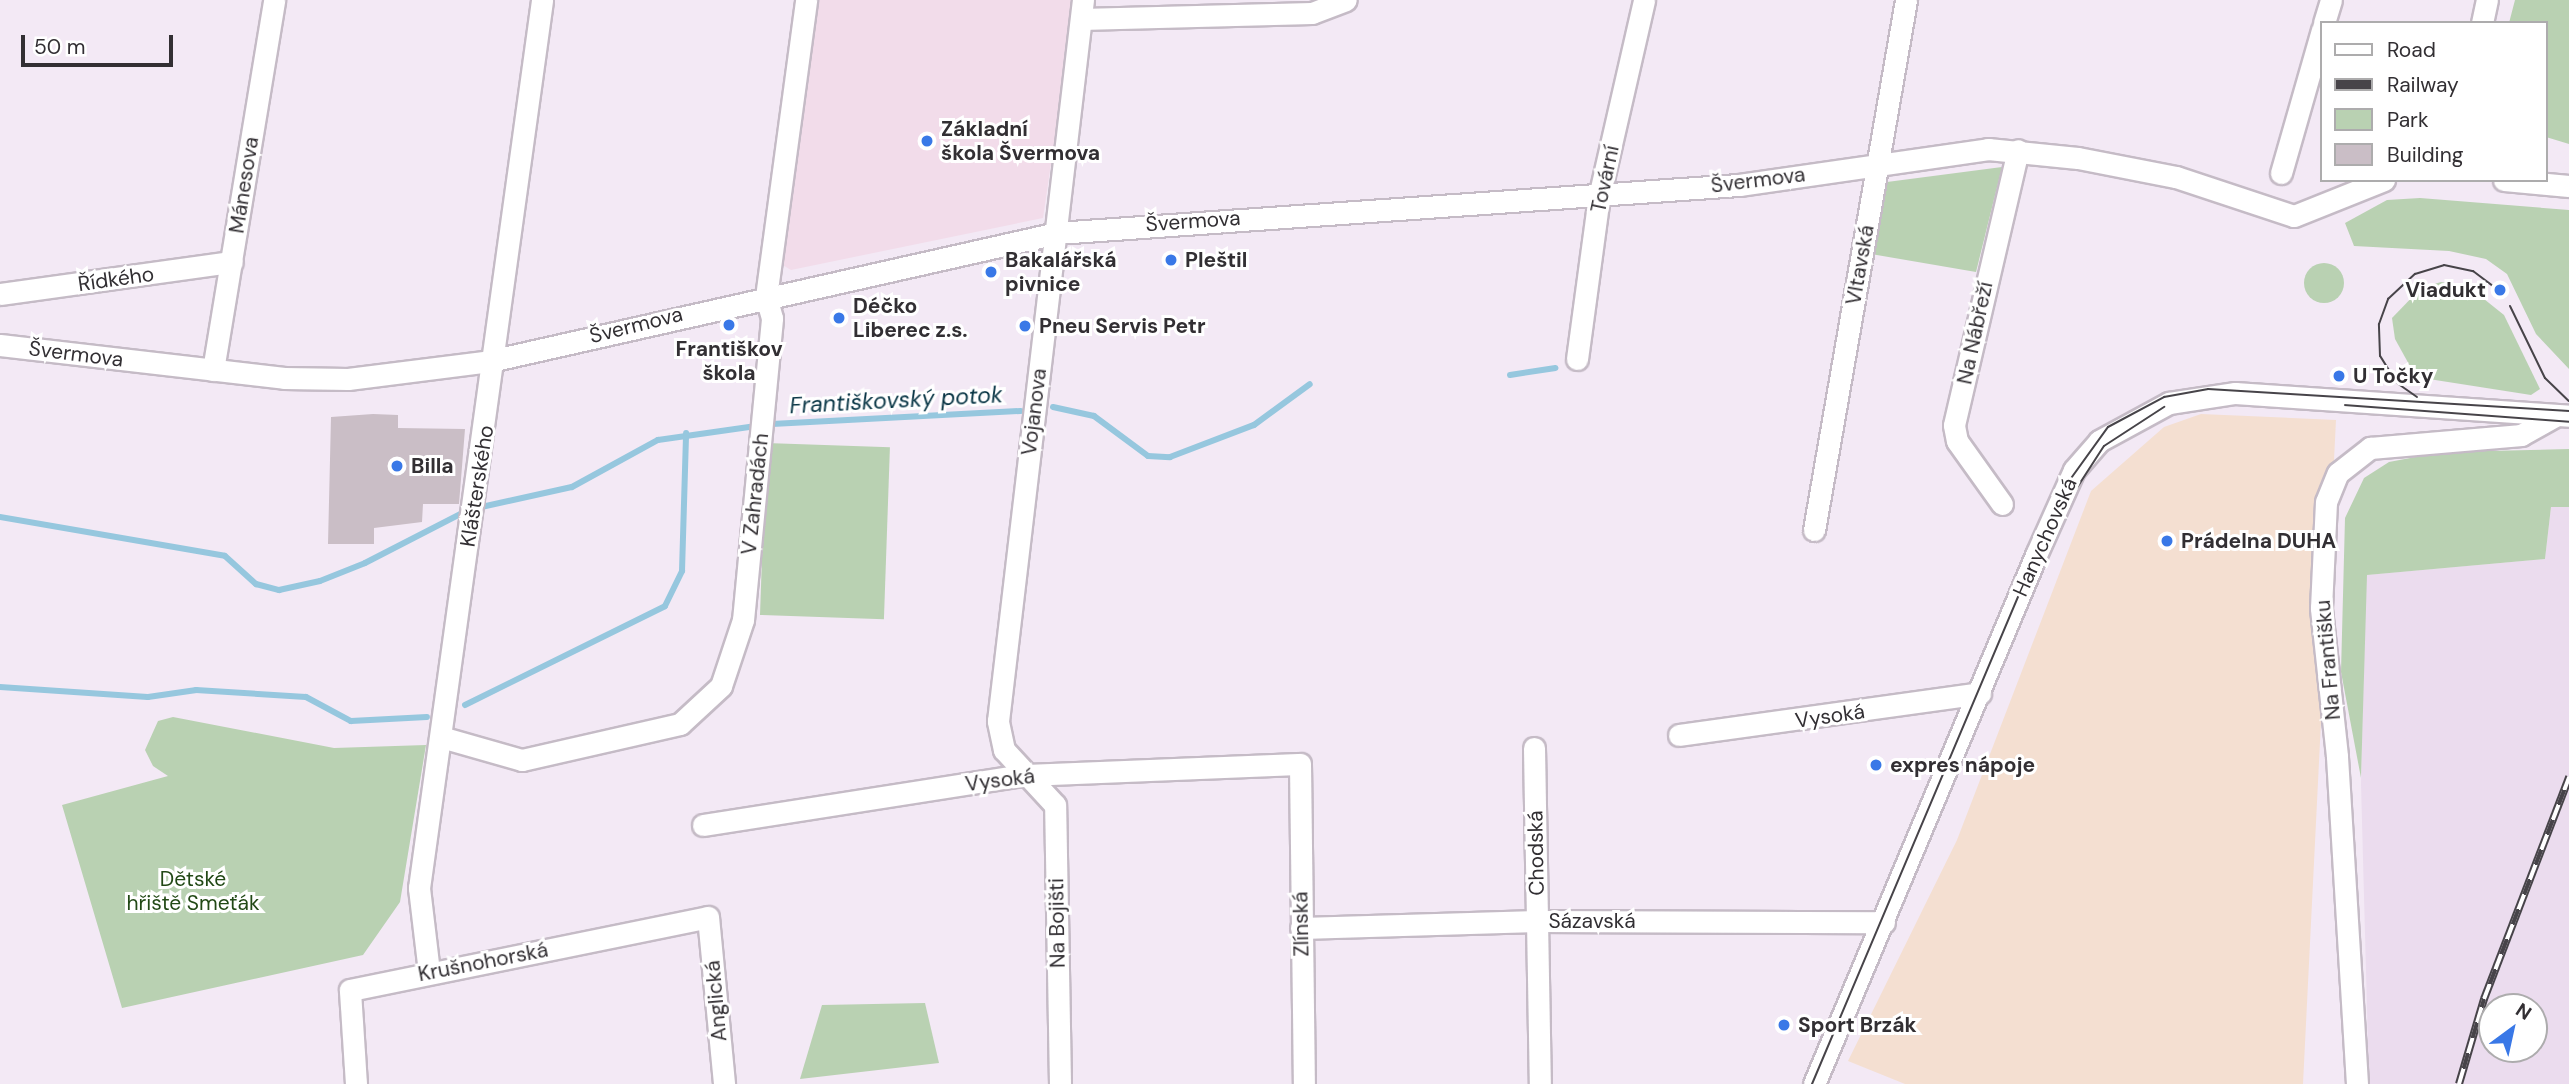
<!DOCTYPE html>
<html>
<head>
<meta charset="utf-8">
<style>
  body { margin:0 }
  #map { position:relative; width:2569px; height:1084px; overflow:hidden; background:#f3e9f5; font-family:"DM Sans",sans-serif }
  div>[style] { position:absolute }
  .built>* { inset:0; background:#ebdcee }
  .industrial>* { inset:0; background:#f4dfd1 }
  .education>* { inset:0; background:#f2dcea }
  .green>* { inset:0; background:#b9d1b2; transform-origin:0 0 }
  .round { border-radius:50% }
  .stream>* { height:6px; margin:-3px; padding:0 3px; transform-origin:3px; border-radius:3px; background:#96c7de }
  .building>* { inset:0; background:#cabec6 }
  .roads { filter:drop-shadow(2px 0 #c5bbc6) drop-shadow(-2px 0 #c5bbc6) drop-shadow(0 2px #c5bbc6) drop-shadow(0 -2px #c5bbc6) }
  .minor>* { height:21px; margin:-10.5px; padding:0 10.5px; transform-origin:10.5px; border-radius:10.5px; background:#fff }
  .tram>* { height:2px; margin:-1px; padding:0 1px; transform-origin:1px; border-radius:1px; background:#474449 }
  .rail>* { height:8px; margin-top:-4px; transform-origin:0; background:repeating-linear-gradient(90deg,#fff 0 16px,#474449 0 32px); box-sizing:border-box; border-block:2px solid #474449 }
  .dots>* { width:19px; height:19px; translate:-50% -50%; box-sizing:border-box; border:4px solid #fff; border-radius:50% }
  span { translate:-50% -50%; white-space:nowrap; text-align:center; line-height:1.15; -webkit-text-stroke:6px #fff; paint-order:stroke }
  .poi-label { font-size:21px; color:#322f33; font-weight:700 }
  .left { translate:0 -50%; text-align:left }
  .right { translate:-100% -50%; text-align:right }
  .street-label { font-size:21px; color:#322f33 }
  .park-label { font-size:21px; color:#224916 }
  .water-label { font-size:23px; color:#073444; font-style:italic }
  .legend { position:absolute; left:2320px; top:21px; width:228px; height:161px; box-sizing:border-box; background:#fff; border:2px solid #adacad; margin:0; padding:9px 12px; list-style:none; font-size:21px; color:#322f33 }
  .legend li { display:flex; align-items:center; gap:14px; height:35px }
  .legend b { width:35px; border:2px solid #adacad }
  .north { position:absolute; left:2478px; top:993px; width:70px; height:70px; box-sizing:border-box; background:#fff; border:2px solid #adacad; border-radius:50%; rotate:33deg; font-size:19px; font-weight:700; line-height:28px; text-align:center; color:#322f33 }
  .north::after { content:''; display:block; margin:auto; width:24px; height:32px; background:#3978e7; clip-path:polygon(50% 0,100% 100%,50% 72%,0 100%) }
  .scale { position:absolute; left:21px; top:35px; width:152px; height:32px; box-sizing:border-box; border:4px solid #322f33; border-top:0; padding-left:9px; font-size:21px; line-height:24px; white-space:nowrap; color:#322f33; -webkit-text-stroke:5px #fff; paint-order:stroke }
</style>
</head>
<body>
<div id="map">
  <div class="built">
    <i style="clip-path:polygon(evenodd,2551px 507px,2569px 507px,2569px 1084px,2369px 1084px,2361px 784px,2366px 575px,2545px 559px,2551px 507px,2492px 1007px,2534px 1007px,2534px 1049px,2492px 1049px,2492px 1007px)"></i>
  </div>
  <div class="industrial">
    <i style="clip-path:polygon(2201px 414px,2336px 420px,2303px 1084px,1905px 1084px,1848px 1061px,1957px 840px,2091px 491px,2164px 427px)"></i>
  </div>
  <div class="education">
    <i style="clip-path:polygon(817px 0,1075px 0,1043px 218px,791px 270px,781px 264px)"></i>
  </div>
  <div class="green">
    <i style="clip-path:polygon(2515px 0,2569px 0,2569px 144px,2546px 137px,2546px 23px,2509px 23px)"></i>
    <i style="clip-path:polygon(2002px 167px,1976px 272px,1871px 254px,1887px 182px)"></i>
    <i style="clip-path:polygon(2420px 198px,2569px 210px,2569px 369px,2536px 334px,2507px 274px,2486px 259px,2449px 251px,2354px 246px,2345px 223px,2387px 200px)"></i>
    <i class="round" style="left:2304px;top:263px;width:40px;height:40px"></i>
    <i style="clip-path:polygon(2441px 282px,2469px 287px,2504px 315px,2540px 389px,2531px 395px,2416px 377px,2395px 339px,2392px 318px,2421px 288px)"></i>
    <i style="left:766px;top:443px;width:124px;height:172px;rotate:2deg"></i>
    <i style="clip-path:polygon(2569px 449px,2569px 507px,2551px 507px,2545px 559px,2367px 575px,2361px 778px,2341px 672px,2345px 518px,2364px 478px,2389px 462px,2442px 452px)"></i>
    <i style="clip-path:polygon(173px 717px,334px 748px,426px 745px,400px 902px,363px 955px,122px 1008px,62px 805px,168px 776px,153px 766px,145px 750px,158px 721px)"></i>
    <i style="clip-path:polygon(925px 1003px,939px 1063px,800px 1079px,822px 1005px)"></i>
  </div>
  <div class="stream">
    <i style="left:1510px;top:375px;width:46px;rotate:-8.8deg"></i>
    <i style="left:1053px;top:407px;width:42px;rotate:12.4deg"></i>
    <i style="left:1094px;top:416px;width:67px;rotate:36.5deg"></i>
    <i style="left:1148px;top:456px;width:22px;rotate:3deg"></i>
    <i style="left:1170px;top:457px;width:90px;rotate:-20.9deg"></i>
    <i style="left:1254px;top:425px;width:69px;rotate:-36.2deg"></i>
    <i style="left:772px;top:424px;width:249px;rotate:-3deg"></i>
    <i style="left:477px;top:508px;width:97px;rotate:-12.5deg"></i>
    <i style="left:572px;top:487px;width:98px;rotate:-28.7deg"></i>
    <i style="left:658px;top:440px;width:92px;rotate:-8.1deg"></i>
    <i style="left:0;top:517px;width:228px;rotate:9.8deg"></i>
    <i style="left:225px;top:556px;width:42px;rotate:42.1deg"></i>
    <i style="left:256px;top:584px;width:24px;rotate:15deg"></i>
    <i style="left:279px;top:590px;width:42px;rotate:-12.4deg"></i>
    <i style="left:320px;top:581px;width:48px;rotate:-21.8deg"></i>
    <i style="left:365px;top:563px;width:114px;rotate:-27.2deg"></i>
    <i style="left:0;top:687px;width:148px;rotate:3.9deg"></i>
    <i style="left:148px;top:697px;width:49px;rotate:-8.3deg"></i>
    <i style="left:196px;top:690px;width:110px;rotate:3.6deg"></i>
    <i style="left:306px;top:697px;width:51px;rotate:28.1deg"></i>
    <i style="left:351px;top:721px;width:76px;rotate:-3deg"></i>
    <i style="left:465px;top:705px;width:223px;rotate:-26.3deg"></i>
    <i style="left:665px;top:606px;width:39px;rotate:-64deg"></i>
    <i style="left:682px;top:571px;width:138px;rotate:-88.3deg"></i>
  </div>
  <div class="building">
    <i style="clip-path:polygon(373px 414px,398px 415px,398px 428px,465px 429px,459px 504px,423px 504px,422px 522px,374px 528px,374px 544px,328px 544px,331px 417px)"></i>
  </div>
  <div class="roads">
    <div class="minor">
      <i style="left:1081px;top:19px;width:231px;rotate:-1.5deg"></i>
      <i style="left:1312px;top:13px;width:36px;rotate:-21deg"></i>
      <i style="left:2324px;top:23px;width:24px;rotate:-73deg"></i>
      <i style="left:2482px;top:23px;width:24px;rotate:-78deg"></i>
      <i style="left:2281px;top:173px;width:149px;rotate:-74deg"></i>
      <i style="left:2504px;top:180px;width:65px;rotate:5.3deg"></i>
      <i style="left:0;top:294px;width:234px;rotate:-7.9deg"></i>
      <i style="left:0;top:345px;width:286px;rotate:6.6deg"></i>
      <i style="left:284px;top:378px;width:64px;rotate:0.9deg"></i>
      <i style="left:348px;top:379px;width:143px;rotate:-7.2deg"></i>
      <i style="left:490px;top:361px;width:581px;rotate:-12.72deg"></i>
      <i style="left:1057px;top:233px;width:684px;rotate:-4.03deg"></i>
      <i style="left:1739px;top:185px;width:252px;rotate:-8.2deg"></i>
      <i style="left:1988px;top:149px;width:90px;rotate:5.7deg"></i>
      <i style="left:2078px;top:158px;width:100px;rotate:11deg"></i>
      <i style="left:2176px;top:177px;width:124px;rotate:18.3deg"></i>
      <i style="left:2294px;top:216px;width:97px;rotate:-21.8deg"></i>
      <i style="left:1577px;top:359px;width:163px;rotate:-82.3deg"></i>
      <i style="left:1599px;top:197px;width:202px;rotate:-77.1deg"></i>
      <i style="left:213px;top:370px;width:375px;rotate:-80.6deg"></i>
      <i style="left:2002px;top:504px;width:77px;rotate:-125.5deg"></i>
      <i style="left:1957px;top:441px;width:16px;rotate:-101deg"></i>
      <i style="left:1954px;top:425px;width:282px;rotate:-76.9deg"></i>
      <i style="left:1814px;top:530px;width:538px;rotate:-80.15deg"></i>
      <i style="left:1679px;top:735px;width:304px;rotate:-7.9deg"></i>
      <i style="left:441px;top:737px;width:84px;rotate:15.9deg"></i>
      <i style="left:522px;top:760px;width:162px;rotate:-12.8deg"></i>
      <i style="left:680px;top:724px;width:56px;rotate:-42.8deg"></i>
      <i style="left:721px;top:686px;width:70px;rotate:-71.6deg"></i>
      <i style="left:743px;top:620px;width:303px;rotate:-84.5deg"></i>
      <i style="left:772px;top:318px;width:22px;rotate:-106deg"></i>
      <i style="left:766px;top:297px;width:300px;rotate:-82.3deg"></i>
      <i style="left:1534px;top:748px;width:336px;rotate:89deg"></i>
      <i style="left:703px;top:825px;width:325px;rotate:-8.9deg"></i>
      <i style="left:1024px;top:775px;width:276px;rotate:-2.3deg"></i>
      <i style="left:1300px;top:764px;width:320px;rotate:89.3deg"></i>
      <i style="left:1301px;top:928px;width:236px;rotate:-1.7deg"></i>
      <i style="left:1537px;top:921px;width:347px;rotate:0.2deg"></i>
      <i style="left:429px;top:972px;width:85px;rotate:-96.8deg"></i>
      <i style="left:419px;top:888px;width:896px;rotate:-82.11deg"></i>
      <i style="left:356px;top:1084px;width:94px;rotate:-93.7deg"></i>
      <i style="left:350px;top:990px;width:365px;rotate:-11.5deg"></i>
      <i style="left:708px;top:917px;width:168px;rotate:84.5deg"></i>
      <i style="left:1060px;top:1084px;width:279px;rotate:-91deg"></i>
      <i style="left:1055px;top:805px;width:75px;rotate:-132.8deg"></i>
      <i style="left:1004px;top:750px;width:30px;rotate:-102deg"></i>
      <i style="left:998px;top:721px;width:726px;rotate:-83.28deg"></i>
      <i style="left:1814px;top:1084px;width:574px;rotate:-67.23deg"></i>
      <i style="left:2036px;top:555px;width:93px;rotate:-65.9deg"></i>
      <i style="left:2074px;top:470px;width:38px;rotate:-49deg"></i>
      <i style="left:2099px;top:441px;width:80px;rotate:-28.5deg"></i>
      <i style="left:2169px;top:403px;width:67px;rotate:-8.6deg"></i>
      <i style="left:2235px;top:393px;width:335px;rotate:3.9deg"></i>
      <i style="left:2357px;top:1084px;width:329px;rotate:-93.5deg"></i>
      <i style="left:2337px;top:756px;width:149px;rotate:-96.2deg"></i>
      <i style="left:2321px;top:608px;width:106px;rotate:-87.3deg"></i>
      <i style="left:2326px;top:502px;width:31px;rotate:-68deg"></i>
      <i style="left:2338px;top:473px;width:41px;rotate:-38deg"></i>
      <i style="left:2370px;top:448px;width:152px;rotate:-4.9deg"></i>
      <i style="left:2521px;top:435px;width:41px;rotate:-29.1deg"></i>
    </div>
  </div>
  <div class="tram">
    <i style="left:2510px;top:306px;width:80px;rotate:64.1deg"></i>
    <i style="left:2545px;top:378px;width:33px;rotate:44deg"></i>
    <i style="left:2417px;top:397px;width:24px;rotate:-145deg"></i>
    <i style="left:2397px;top:383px;width:32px;rotate:-122deg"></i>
    <i style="left:2380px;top:356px;width:32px;rotate:-92deg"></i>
    <i style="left:2379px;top:324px;width:27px;rotate:-70deg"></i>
    <i style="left:2388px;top:299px;width:37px;rotate:-43deg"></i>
    <i style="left:2415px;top:274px;width:30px;rotate:-17deg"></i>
    <i style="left:2444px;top:265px;width:30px;rotate:12deg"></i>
    <i style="left:2473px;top:271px;width:38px;rotate:37deg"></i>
    <i style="left:2345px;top:405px;width:225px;rotate:4.3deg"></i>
    <i style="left:2069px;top:500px;width:64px;rotate:-57.1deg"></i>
    <i style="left:2104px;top:446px;width:72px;rotate:-33deg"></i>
    <i style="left:1812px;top:1084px;width:647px;rotate:-67.08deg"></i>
    <i style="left:2064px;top:488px;width:75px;rotate:-54.2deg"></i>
    <i style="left:2108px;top:427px;width:64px;rotate:-28.2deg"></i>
    <i style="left:2164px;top:397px;width:45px;rotate:-10.3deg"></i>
    <i style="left:2208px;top:389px;width:362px;rotate:3.5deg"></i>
  </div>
  <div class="rail">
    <i style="left:2459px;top:1084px;width:89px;rotate:-73.6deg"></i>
    <i style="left:2484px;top:999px;width:238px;rotate:-69deg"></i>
  </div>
  <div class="dots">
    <i style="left:927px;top:141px;background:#3978e7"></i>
    <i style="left:1171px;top:260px;background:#3978e7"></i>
    <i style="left:991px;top:272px;background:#3978e7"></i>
    <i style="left:2500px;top:290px;background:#3978e7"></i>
    <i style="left:839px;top:318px;background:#3978e7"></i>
    <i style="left:729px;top:325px;background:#3978e7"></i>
    <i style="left:1025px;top:326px;background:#3978e7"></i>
    <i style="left:2339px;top:376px;background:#3978e7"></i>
    <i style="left:397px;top:466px;background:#3978e7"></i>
    <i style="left:2167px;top:541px;background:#3978e7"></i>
    <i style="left:1876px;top:765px;background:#3978e7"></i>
    <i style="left:1784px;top:1025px;background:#3978e7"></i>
  </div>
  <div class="poi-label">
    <span class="left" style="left:941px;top:141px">Základní<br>škola Švermova</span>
    <span class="left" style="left:1005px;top:272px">Bakalářská<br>pivnice</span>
    <span class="left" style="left:1185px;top:260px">Pleštil</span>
    <span class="right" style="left:2486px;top:290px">Viadukt</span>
    <span class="left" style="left:853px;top:318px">Déčko<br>Liberec z.s.</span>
    <span class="left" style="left:1039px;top:326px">Pneu Servis Petr</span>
    <span style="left:729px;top:361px">Františkov<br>škola</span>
    <span class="left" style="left:2353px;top:376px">U Točky</span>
    <span class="left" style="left:411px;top:466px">Billa</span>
    <span class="left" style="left:2181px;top:541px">Prádelna DUHA</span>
    <span class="left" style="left:1890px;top:765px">expres nápoje</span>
    <span class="left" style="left:1798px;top:1025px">Sport Brzák</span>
  </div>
  <div class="street-label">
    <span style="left:1605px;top:179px;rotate:-78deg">Tovární</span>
    <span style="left:1758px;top:180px;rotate:-7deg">Švermova</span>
    <span style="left:244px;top:185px;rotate:-81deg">Mánesova</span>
    <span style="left:1193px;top:221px;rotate:-4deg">Švermova</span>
    <span style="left:1860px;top:265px;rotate:-80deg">Vltavská</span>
    <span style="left:116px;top:279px;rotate:-8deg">Řídkého</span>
    <span style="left:636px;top:325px;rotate:-14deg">Švermova</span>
    <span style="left:1975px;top:333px;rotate:-78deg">Na Nábřeží</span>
    <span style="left:76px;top:354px;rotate:7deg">Švermova</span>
    <span style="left:1034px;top:412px;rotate:-83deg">Vojanova</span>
    <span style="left:477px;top:486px;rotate:-81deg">Klášterského</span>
    <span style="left:755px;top:494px;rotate:-84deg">V Zahradách</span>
    <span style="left:2045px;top:537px;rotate:-66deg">Hanychovská</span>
    <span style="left:2328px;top:660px;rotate:-95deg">Na Františku</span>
    <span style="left:1830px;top:716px;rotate:-8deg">Vysoká</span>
    <span style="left:1000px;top:780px;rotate:-7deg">Vysoká</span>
    <span style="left:1536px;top:853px;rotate:-91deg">Chodská</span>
    <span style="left:1592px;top:921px">Sázavská</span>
    <span style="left:1057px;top:923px;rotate:-91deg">Na Bojišti</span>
    <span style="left:1301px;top:924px;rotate:-91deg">Zlínská</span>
    <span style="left:483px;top:962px;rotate:-11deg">Krušnohorská</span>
    <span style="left:716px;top:1001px;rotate:-95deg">Anglická</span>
  </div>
  <div class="park-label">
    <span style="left:193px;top:891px">Dětské<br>hřiště Smeťák</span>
  </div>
  <div class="water-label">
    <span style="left:896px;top:400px;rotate:-3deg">Františkovský potok</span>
  </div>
  <ul class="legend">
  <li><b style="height:9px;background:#fff"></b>Road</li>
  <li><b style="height:9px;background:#474449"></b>Railway</li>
  <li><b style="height:19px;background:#b9d1b2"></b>Park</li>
  <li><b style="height:19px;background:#cabec6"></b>Building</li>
  </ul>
  <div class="north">N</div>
  <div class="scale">50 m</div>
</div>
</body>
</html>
